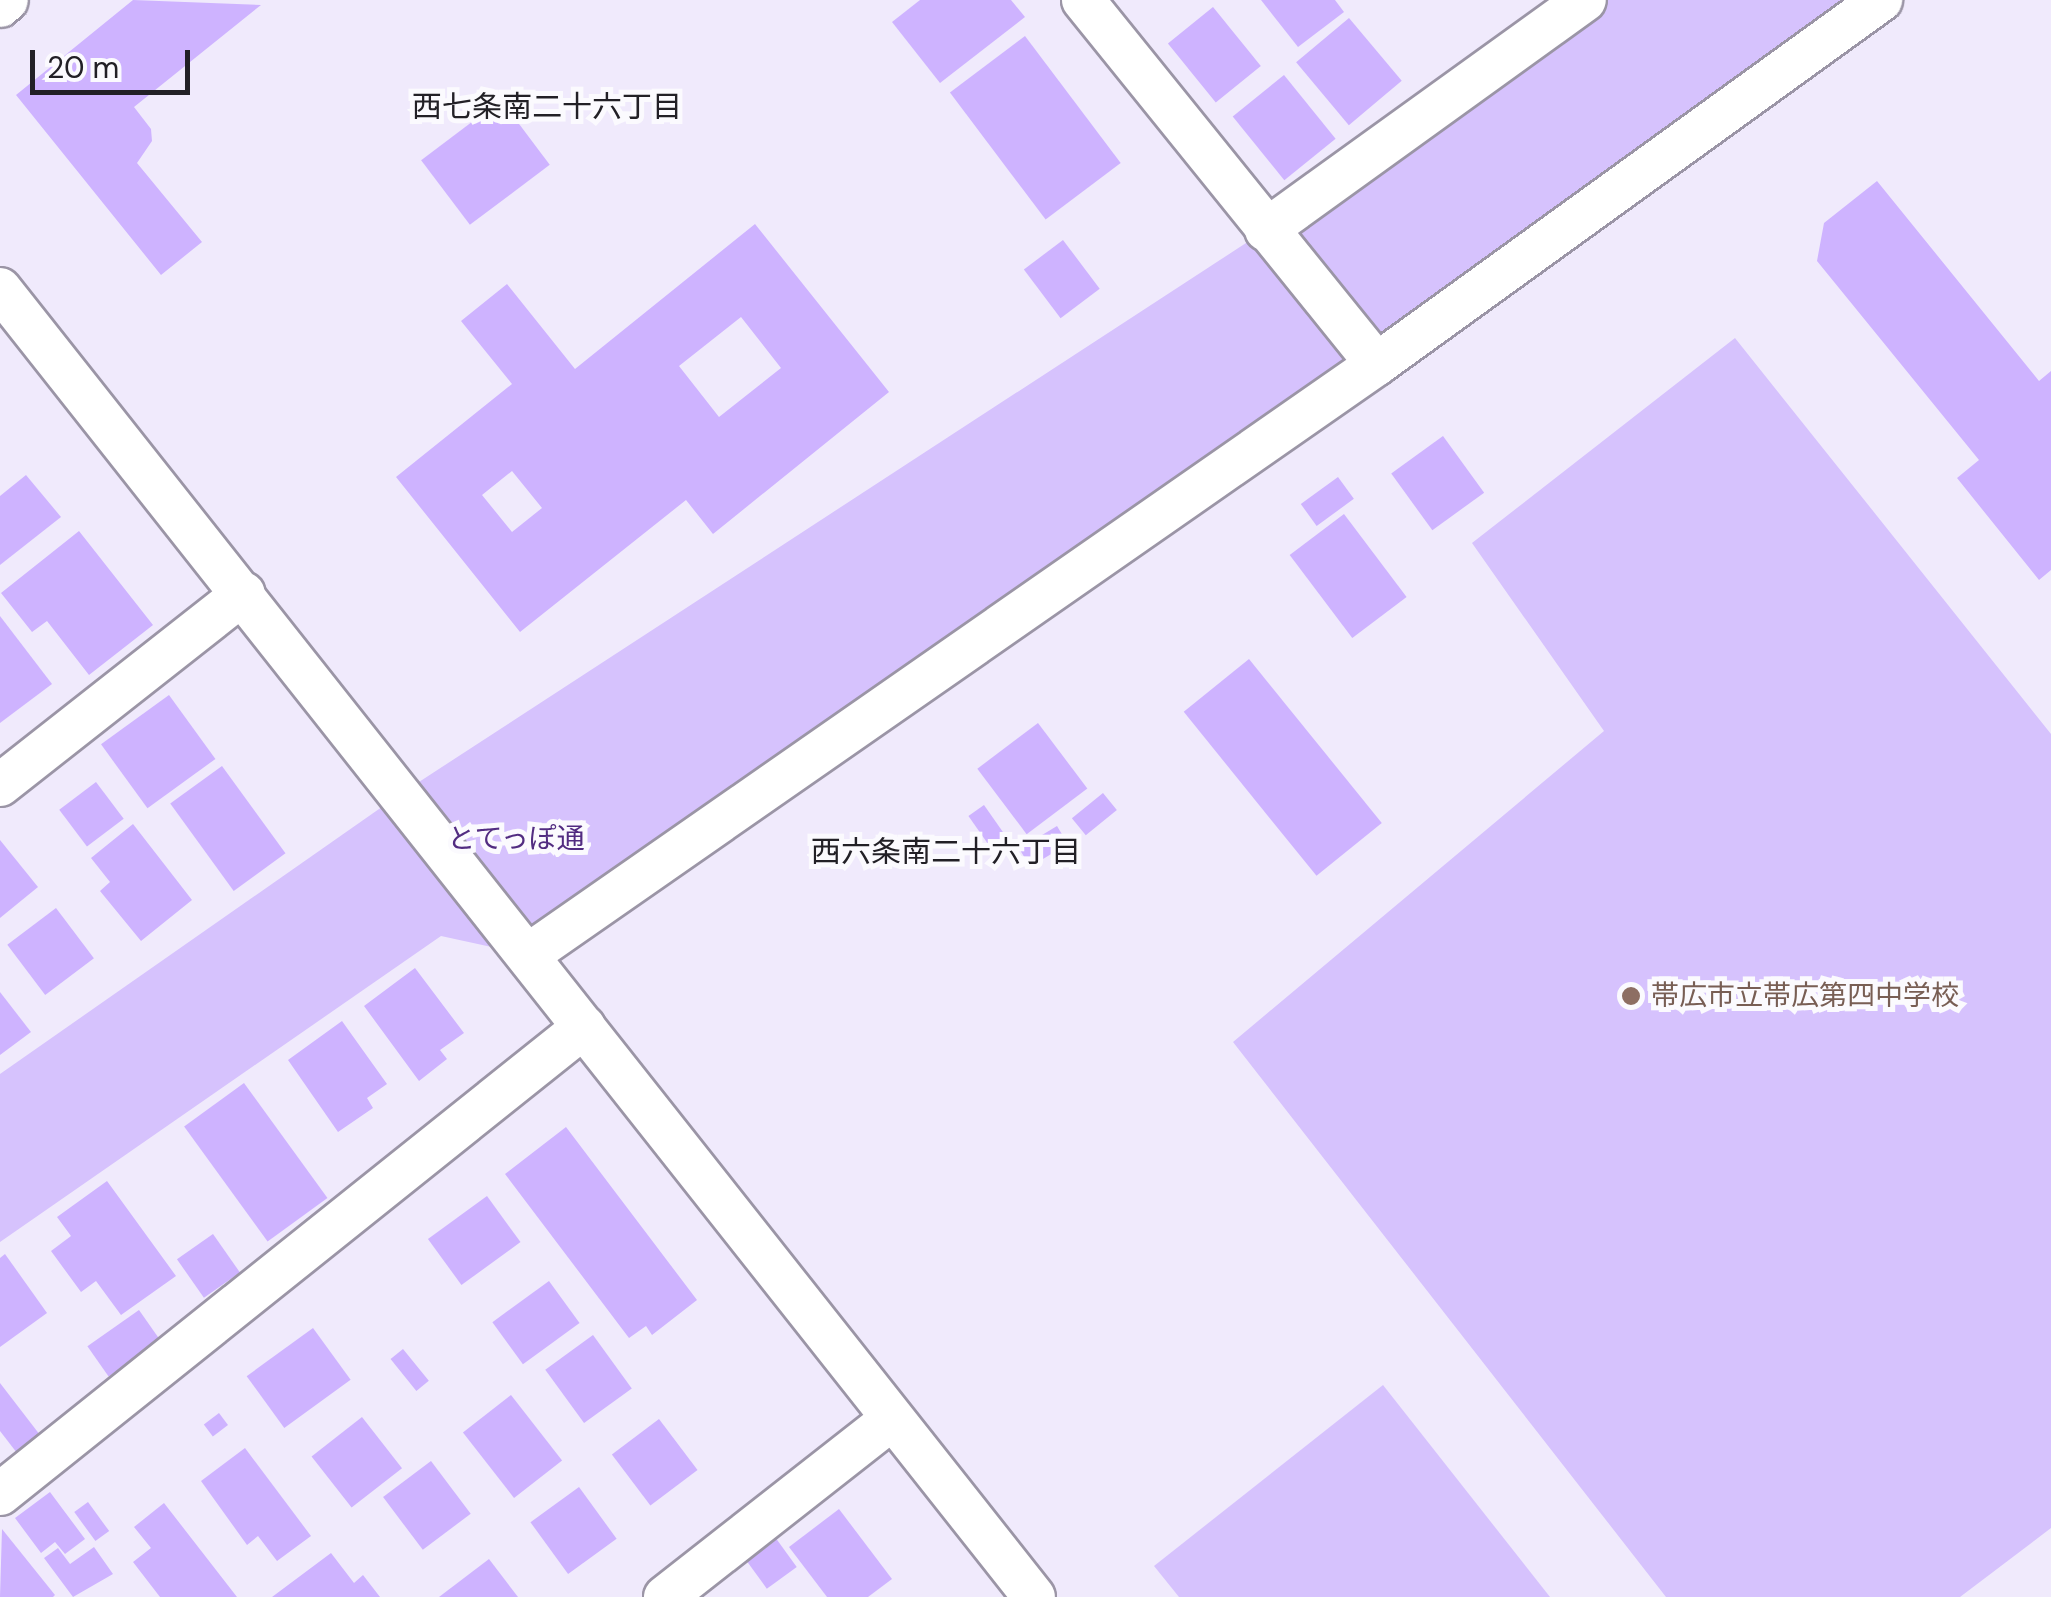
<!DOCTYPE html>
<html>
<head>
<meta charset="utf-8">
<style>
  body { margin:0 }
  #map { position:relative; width:2051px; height:1597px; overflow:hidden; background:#f0eafc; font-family:"DM Sans","Noto Sans JP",sans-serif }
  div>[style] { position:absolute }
  .green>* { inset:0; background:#d6c2fd }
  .building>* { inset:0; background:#ceb3ff; transform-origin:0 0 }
  .roads { filter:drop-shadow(2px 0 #9b95a6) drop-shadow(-2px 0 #9b95a6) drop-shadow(0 2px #9b95a6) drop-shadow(0 -2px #9b95a6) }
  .minor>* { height:42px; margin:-21px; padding:0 21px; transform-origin:21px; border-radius:21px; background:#fff }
  .dots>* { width:28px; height:28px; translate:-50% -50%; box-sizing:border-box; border:5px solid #fbfafe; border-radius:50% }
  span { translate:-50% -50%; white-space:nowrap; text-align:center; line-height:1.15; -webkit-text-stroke:10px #fbfafe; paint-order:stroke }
  .park-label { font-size:28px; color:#522c81 }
  .education-label { font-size:28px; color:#785e54 }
  .left { translate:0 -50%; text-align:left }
  .neighbourhood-label { font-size:30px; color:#222026 }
  .scale { position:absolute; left:30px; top:50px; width:160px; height:45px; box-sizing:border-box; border:5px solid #222026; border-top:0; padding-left:12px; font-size:30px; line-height:35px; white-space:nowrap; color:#222026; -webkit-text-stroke:8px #fbfafe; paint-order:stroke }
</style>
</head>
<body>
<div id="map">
  <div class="green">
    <i style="clip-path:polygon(1585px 0,1881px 0,528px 955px,441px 936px,0 1242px,0 1074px,399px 795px,1266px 230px)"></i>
    <i style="clip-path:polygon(1735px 338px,2051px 734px,2051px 1528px,1960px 1597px,1666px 1597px,1233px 1042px,1604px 731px,1472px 543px)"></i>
    <i style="clip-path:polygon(1383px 1385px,1550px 1597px,1179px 1597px,1154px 1566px)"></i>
  </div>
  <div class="building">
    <i style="clip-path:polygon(133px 0,261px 5px,134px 107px,151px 129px,152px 141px,137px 163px,202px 242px,161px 275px,16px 95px)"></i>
    <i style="clip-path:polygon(920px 0,1011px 0,1025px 17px,940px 83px,892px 22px)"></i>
    <i style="clip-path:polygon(1261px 0,1335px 0,1344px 12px,1298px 47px)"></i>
    <i style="left:1213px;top:7px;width:76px;height:58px;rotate:51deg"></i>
    <i style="left:1349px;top:18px;width:82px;height:69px;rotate:50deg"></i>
    <i style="left:1025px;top:36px;width:159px;height:94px;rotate:53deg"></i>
    <i style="left:1284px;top:75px;width:82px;height:66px;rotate:51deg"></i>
    <i style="left:501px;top:100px;width:81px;height:100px;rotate:53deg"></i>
    <i style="clip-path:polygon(1877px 181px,2039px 381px,2051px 371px,2051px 570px,2039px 580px,1957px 478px,1979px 460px,1817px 261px,1824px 223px)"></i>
    <i style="clip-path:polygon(evenodd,755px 224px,889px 392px,713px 534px,686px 500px,520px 632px,396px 477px,512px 384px,461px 321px,507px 284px,575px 369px,755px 224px,741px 317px,781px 368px,719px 417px,679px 366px,741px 317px,755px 224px,512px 471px,542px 508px,512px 532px,482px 495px,512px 471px)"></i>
    <i style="left:1063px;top:240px;width:61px;height:49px;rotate:53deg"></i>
    <i style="left:1443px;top:436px;width:70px;height:64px;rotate:54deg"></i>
    <i style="clip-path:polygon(26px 475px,61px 517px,0 565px,0 496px)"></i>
    <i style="left:1338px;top:477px;width:27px;height:46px;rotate:54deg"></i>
    <i style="left:1344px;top:514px;width:104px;height:68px;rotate:53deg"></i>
    <i style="clip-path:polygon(79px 531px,153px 625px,89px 675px,47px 621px,32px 632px,1px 593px)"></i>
    <i style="clip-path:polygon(0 616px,52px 684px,0 723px)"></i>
    <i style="left:1249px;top:659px;width:211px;height:84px;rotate:51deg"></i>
    <i style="left:169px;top:695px;width:79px;height:84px;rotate:54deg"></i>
    <i style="left:1038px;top:723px;width:82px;height:76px;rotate:53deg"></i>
    <i style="left:222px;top:766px;width:108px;height:64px;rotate:54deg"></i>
    <i style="left:96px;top:782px;width:46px;height:46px;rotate:53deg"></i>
    <i style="left:1103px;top:793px;width:22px;height:40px;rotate:51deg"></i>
    <i style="left:984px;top:805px;width:47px;height:19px;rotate:55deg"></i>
    <i style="clip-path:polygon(133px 824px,192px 900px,141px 941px,100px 891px,110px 882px,91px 858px)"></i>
    <i style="left:1057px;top:826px;width:21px;height:44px;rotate:59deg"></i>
    <i style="clip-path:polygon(0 840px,38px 887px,0 918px)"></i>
    <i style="left:56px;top:908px;width:63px;height:61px;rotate:53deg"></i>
    <i style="clip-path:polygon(415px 968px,464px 1033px,440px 1050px,447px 1059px,419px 1081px,364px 1006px)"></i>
    <i style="clip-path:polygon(0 992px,31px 1032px,0 1055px)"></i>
    <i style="clip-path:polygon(342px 1021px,387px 1084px,367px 1098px,373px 1108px,338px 1132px,288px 1060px)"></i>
    <i style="left:244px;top:1083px;width:142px;height:74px;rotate:54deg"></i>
    <i style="clip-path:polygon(566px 1127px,697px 1300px,652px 1335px,646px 1326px,629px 1338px,505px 1174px)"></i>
    <i style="clip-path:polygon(107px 1181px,176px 1276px,121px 1315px,96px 1281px,81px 1292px,51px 1251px,71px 1236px,57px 1217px)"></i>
    <i style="left:487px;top:1196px;width:57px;height:73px;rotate:54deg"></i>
    <i style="left:213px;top:1234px;width:47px;height:44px;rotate:55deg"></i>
    <i style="clip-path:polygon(5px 1254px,47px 1313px,0 1347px,0 1258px)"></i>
    <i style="left:549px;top:1281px;width:52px;height:70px;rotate:54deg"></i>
    <i style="left:139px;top:1310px;width:37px;height:63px;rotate:55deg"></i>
    <i style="left:313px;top:1328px;width:64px;height:82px;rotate:54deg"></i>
    <i style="left:593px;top:1335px;width:66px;height:59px;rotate:54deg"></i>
    <i style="left:403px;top:1349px;width:41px;height:16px;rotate:51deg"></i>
    <i style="clip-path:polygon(0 1383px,40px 1435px,17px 1453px,0 1431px)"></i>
    <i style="left:511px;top:1395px;width:83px;height:61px;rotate:52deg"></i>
    <i style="left:219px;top:1413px;width:15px;height:19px;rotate:53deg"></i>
    <i style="left:362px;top:1417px;width:65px;height:64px;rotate:52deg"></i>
    <i style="left:659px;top:1419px;width:64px;height:59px;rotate:53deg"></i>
    <i style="clip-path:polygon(245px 1448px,311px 1536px,277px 1561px,258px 1536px,247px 1545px,201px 1481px)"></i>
    <i style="left:431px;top:1461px;width:66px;height:60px;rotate:53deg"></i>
    <i style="left:579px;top:1487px;width:64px;height:60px;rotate:54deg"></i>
    <i style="clip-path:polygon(50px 1492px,85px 1539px,65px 1554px,55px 1542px,41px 1553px,15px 1518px)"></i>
    <i style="left:88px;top:1502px;width:36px;height:17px;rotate:54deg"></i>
    <i style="clip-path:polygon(164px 1503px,237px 1597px,160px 1597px,133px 1562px,151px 1548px,134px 1527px)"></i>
    <i style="clip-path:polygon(839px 1509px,892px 1579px,868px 1597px,827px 1597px,789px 1547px)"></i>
    <i style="clip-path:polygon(2px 1529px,55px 1595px,53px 1597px,0 1597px)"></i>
    <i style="left:775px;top:1537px;width:37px;height:37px;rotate:54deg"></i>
    <i style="clip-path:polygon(94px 1547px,113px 1574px,73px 1597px,44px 1558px,58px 1548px,70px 1564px)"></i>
    <i style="clip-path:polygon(331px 1553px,354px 1583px,363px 1575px,380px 1597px,272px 1597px)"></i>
    <i style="clip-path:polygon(489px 1559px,518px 1597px,439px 1597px)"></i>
  </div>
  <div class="roads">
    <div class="minor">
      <i style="left:1083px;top:0;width:468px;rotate:51.1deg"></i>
      <i style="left:0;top:6px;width:9px;rotate:-41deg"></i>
      <i style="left:1266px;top:230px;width:393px;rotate:-35.8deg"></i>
      <i style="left:0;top:289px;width:1667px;rotate:51.67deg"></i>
      <i style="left:0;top:785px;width:310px;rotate:-38.2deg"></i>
      <i style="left:528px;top:955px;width:1034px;rotate:-34.84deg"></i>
      <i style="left:1377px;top:364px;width:622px;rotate:-35.84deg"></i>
      <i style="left:0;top:1494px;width:748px;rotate:-38.65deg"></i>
      <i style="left:665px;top:1597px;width:288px;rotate:-38.1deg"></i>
    </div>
  </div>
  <div class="dots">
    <i style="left:1631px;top:996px;background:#8d6e63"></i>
  </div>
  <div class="park-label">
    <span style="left:516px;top:839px">とてっぽ通</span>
  </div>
  <div class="education-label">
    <span class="left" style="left:1651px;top:996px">帯広市立帯広第四中学校</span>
  </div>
  <div class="neighbourhood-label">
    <span style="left:547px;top:107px">西七条南二十六丁目</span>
    <span style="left:946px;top:852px">西六条南二十六丁目</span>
  </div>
  <div class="scale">20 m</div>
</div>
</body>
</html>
